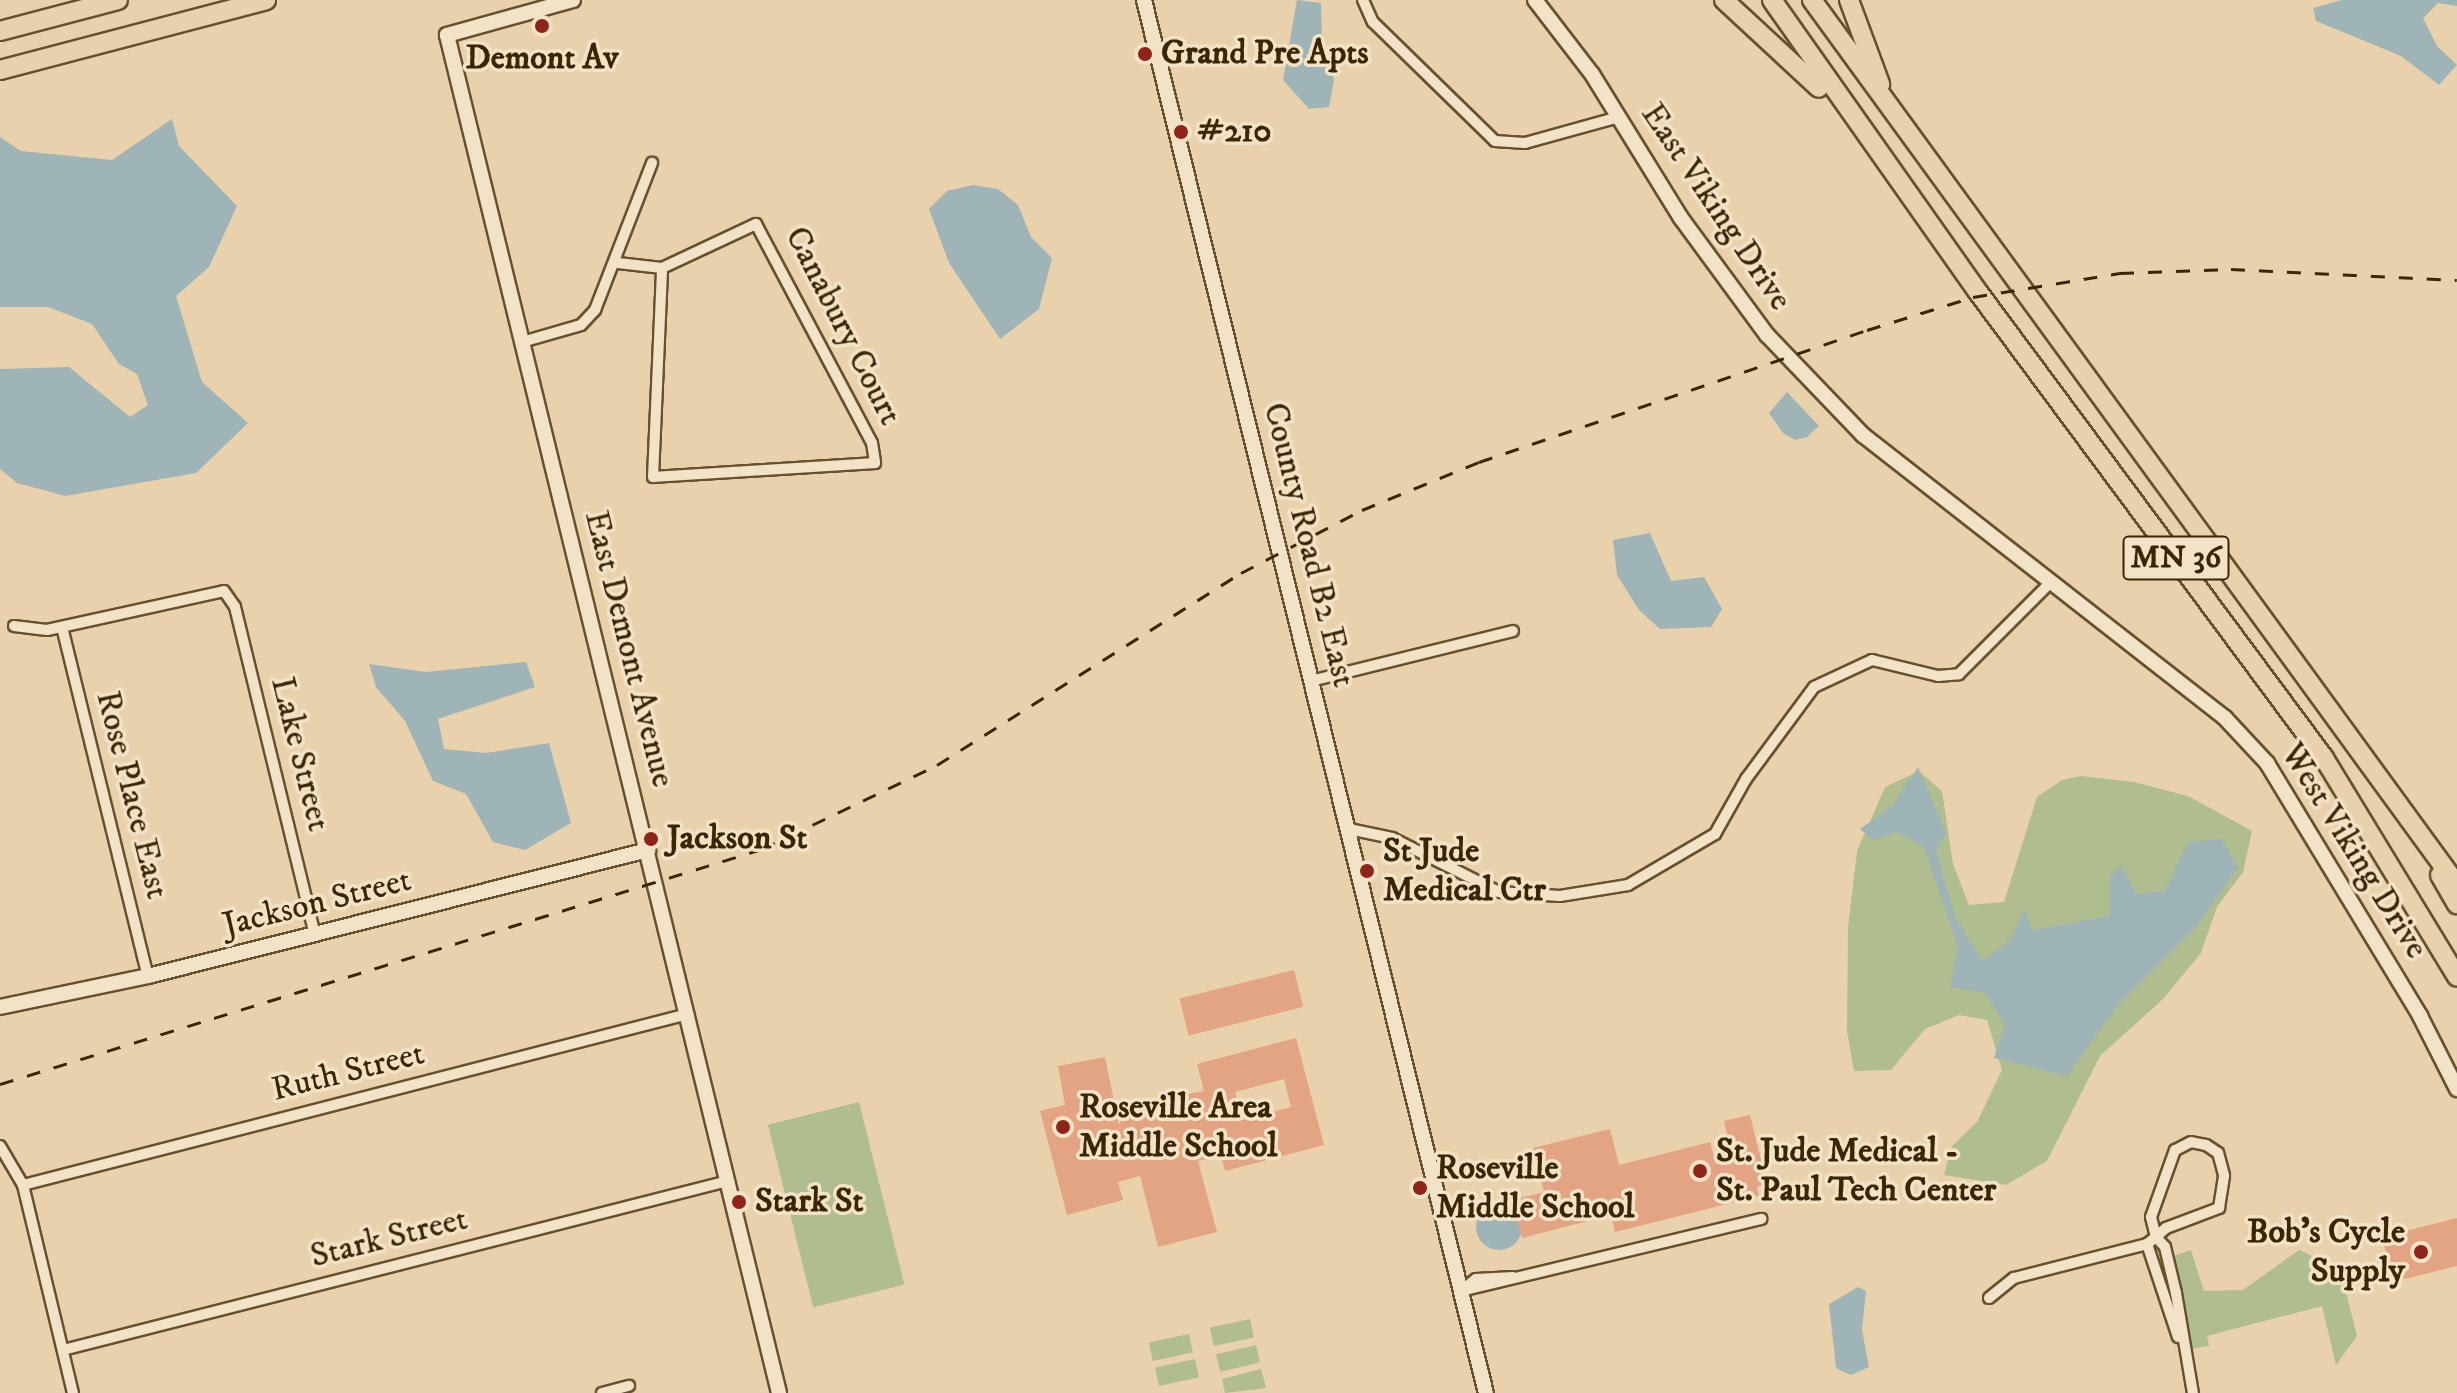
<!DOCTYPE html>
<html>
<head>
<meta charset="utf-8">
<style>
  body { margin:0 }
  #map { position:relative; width:2457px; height:1393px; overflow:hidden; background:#e9d2ab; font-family:"IM FELL DW Pica",serif }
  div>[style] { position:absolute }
  .green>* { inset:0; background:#b0bd8e; transform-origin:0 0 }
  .water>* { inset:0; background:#9eb4b6 }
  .round { border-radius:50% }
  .building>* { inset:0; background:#e2a482; transform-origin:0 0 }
  .roads { filter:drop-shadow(2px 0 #67512c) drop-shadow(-2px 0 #67512c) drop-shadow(0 2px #67512c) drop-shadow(0 -2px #67512c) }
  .street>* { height:10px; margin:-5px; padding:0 5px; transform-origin:5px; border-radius:5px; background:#f1e2c8 }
  .secondary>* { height:14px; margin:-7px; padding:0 7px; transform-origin:7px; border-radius:7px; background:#f1e2c8 }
  .highway>* { height:18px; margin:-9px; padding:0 9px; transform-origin:9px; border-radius:9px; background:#e9d2ab }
  .rail>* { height:3px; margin-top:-1.5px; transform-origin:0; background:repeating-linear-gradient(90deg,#3c2601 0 14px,transparent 0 28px) }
  .dots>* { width:22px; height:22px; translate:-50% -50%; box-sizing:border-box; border:4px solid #f1e2c8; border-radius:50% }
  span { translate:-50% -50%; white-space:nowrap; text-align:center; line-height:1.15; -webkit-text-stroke:7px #f1e2c8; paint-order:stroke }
  .shield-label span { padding:2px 6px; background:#f1e2c8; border:2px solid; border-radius:6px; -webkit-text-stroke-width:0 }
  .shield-label { font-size:32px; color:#3c2601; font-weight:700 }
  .poi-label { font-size:34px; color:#3c2601; font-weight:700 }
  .left { translate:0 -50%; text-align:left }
  .right { translate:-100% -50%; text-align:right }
  .street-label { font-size:34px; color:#3c2601 }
</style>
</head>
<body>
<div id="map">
  <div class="green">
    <i style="clip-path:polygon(1919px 771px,1942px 791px,1953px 864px,1969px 905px,2004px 902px,2037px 797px,2062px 780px,2081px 776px,2134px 782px,2188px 796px,2252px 831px,2243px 872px,2217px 907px,2201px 953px,2163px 999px,2100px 1056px,2047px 1161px,2006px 1185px,1944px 1175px,1952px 1146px,1977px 1122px,2002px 1070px,1987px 1020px,1959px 1015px,1925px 1029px,1891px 1070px,1854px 1071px,1847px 1031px,1848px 927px,1857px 851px,1885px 787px)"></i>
    <i style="left:859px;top:1102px;width:188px;height:94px;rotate:76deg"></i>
    <i style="clip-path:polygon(2191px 1250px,2204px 1291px,2243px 1290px,2299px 1250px,2340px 1269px,2357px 1336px,2336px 1365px,2322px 1306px,2207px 1336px,2209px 1346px,2191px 1349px,2170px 1257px)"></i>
    <i style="left:1250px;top:1319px;width:19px;height:41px;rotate:78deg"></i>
    <i style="left:1189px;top:1334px;width:19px;height:41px;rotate:78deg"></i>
    <i style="left:1256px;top:1345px;width:18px;height:41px;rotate:77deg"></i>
    <i style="left:1195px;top:1359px;width:19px;height:41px;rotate:78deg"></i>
    <i style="clip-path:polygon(1261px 1369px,1266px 1388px,1225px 1393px,1222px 1379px)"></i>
  </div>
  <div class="water">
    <i style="clip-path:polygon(1297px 0,1321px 3px,1322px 41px,1334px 80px,1329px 107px,1309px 109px,1283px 80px)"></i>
    <i style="clip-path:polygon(2342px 0,2457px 0,2457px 6px,2438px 3px,2423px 18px,2437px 46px,2457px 65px,2439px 85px,2401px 56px,2316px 21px,2313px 8px)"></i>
    <i style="clip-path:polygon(172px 119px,179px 146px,237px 206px,209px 267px,176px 296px,202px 382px,248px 423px,196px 473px,65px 496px,17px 483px,0 469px,0 369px,69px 367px,130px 417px,148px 405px,137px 374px,119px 364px,92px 324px,48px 307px,0 307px,0 137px,21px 151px,112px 160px)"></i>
    <i style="clip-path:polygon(973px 185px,998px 189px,1018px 205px,1031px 237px,1052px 258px,1039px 309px,1000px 339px,949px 263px,929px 209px,947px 191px)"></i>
    <i style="clip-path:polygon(1787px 392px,1819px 426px,1807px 437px,1795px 440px,1783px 433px,1769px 413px)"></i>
    <i style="clip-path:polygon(1650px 533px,1671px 581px,1704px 577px,1722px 609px,1711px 627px,1660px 629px,1639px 610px,1617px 575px,1613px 540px)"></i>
    <i style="clip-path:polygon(526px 662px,535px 687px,438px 719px,444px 749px,486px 753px,549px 743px,571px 823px,525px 850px,493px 842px,466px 794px,433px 781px,405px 721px,376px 687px,369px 664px,426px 672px)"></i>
    <i style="clip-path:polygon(1918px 767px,1946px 833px,1936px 851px,1955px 917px,1983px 961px,2010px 940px,2025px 910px,2032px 930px,2109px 916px,2110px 877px,2121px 865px,2136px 894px,2165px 891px,2188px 842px,2221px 839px,2238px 867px,2197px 926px,2117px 1006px,2067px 1076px,1994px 1058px,2005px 1024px,1985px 993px,1950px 987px,1958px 947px,1924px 847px,1897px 832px,1874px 840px,1860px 829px,1892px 806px)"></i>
    <i class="round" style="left:1476px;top:1204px;width:46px;height:46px"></i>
    <i style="clip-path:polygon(1858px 1287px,1866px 1291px,1862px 1330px,1869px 1367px,1851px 1375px,1836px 1368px,1829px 1304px)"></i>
  </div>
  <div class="building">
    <i style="left:1294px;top:970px;width:38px;height:118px;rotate:76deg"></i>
    <i style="clip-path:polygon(evenodd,1296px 1038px,1324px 1145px,1225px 1171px,1221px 1156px,1198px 1161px,1217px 1232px,1158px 1247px,1140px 1176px,1118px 1182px,1123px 1200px,1067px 1215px,1040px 1111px,1065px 1105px,1058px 1066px,1105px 1057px,1119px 1125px,1128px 1105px,1204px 1091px,1197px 1064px,1296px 1038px,1284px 1079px,1291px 1107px,1242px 1120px,1235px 1092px,1284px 1079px)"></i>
    <i style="clip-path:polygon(1750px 1115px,1767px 1184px,1757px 1187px,1759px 1196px,1615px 1232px,1611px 1215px,1522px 1238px,1512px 1200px,1544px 1192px,1533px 1148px,1610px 1129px,1619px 1165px,1710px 1142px,1716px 1164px,1733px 1160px,1724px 1121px)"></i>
    <i style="clip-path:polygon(2457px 1218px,2457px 1266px,2393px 1282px,2382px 1237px)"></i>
  </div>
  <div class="roads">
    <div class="street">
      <i style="left:1363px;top:0;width:24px;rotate:66deg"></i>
      <i style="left:1373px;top:22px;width:170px;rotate:44.3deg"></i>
      <i style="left:1495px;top:141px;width:30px;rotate:4deg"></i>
      <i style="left:1525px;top:143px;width:98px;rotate:-15.5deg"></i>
      <i style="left:756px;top:224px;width:248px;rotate:62.1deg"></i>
      <i style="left:872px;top:443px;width:20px;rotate:81deg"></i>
      <i style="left:875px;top:463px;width:222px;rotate:176.4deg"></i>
      <i style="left:653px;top:477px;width:209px;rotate:-87.5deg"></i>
      <i style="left:662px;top:268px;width:104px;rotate:-25.1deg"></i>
      <i style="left:618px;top:263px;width:44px;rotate:6.5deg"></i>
      <i style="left:522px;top:342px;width:61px;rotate:-16.1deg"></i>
      <i style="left:581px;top:325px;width:21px;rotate:-47deg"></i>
      <i style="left:595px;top:310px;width:158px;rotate:-68.8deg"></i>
      <i style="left:14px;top:626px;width:33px;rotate:7deg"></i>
      <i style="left:47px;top:630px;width:181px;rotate:-12.4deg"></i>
      <i style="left:224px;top:591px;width:19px;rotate:55deg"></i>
      <i style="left:235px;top:607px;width:337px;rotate:76.3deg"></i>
      <i style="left:62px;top:627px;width:359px;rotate:76.2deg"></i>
      <i style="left:1311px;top:681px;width:208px;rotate:-13.9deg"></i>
      <i style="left:1349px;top:829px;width:44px;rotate:11.8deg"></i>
      <i style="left:1392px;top:838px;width:120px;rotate:26.8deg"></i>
      <i style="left:1499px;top:892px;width:61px;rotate:3.8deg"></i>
      <i style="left:1560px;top:896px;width:69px;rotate:-9.2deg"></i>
      <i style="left:1628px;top:885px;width:101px;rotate:-30.4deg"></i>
      <i style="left:1715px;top:834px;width:63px;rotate:-60.6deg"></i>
      <i style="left:1746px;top:779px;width:114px;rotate:-53.5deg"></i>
      <i style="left:1814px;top:687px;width:64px;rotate:-25deg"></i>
      <i style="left:1872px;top:660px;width:68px;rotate:13.6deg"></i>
      <i style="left:1938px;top:676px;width:21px;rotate:-5deg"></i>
      <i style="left:1959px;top:674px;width:130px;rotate:-45deg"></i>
      <i style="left:0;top:1146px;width:45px;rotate:59.5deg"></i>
      <i style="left:23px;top:1185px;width:214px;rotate:76.5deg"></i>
      <i style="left:23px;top:1185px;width:687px;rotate:-14.42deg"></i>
      <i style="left:2147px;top:1244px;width:98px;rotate:71.6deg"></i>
      <i style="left:1461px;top:1291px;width:309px;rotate:-13.5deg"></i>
      <i style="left:1461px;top:1291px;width:19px;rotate:-39deg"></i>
      <i style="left:1476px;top:1279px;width:37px;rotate:-3deg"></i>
      <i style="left:1989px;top:1298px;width:32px;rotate:-39deg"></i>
      <i style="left:2014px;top:1278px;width:137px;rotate:-14.3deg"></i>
      <i style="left:2147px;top:1244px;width:11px;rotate:-38deg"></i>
      <i style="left:2156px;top:1237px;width:13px;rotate:-42deg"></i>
      <i style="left:2166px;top:1228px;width:57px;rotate:-20.7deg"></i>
      <i style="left:2219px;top:1208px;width:33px;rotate:-81deg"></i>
      <i style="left:2224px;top:1175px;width:23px;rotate:-105deg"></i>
      <i style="left:2218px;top:1153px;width:14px;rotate:-146deg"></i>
      <i style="left:2206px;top:1145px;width:15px;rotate:-169deg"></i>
      <i style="left:2191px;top:1142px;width:18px;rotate:153deg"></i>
      <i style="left:2175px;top:1150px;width:71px;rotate:109.7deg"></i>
      <i style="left:2151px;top:1217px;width:21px;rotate:76deg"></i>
      <i style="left:2156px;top:1237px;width:13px;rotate:48deg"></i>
      <i style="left:2165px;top:1247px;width:47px;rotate:76.6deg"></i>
      <i style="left:2176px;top:1293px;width:101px;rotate:80.4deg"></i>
      <i style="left:63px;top:1350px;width:686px;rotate:-14.26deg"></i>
      <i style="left:602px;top:1393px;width:28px;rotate:-15deg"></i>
    </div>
    <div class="secondary">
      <i style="left:573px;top:0;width:131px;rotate:164.5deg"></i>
      <i style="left:447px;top:35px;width:1398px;rotate:76.26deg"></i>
      <i style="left:1144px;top:0;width:1434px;rotate:76.21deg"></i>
      <i style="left:1535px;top:0;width:93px;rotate:52.4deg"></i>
      <i style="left:1592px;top:74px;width:169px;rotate:58.3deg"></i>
      <i style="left:1681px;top:218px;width:145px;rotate:53.7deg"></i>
      <i style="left:1767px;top:335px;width:139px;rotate:46.2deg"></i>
      <i style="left:1863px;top:435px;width:459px;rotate:38deg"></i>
      <i style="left:2225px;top:718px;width:62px;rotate:47deg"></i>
      <i style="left:2267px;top:763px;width:296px;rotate:58.8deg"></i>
      <i style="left:2420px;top:1016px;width:82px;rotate:63.1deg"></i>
      <i style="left:0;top:1007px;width:151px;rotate:-11.8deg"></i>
      <i style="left:148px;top:976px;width:516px;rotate:-14.14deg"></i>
    </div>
    <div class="highway">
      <i style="left:1724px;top:0;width:129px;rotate:42.8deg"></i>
      <i style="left:1772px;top:0;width:357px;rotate:54.8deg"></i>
      <i style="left:1978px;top:292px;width:580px;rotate:53.41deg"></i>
      <i style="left:2324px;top:758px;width:256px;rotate:58.7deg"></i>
      <i style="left:1812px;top:0;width:1095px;rotate:53.91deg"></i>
      <i style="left:1849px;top:0;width:90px;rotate:69.7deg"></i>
      <i style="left:0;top:31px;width:122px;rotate:-14.7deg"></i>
      <i style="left:0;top:70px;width:275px;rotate:-14.7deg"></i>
      <i style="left:2440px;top:875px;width:34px;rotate:60deg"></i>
    </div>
  </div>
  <div class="rail">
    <i style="left:0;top:1084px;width:797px;rotate:-17.14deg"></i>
    <i style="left:762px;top:849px;width:194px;rotate:-25.6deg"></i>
    <i style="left:937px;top:765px;width:360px;rotate:-32.3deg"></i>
    <i style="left:1241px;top:573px;width:136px;rotate:-27.5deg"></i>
    <i style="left:1362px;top:510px;width:126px;rotate:-22.3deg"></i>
    <i style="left:1479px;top:462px;width:410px;rotate:-18.8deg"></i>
    <i style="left:1867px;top:330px;width:111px;rotate:-17.3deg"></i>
    <i style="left:1973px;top:297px;width:149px;rotate:-9.3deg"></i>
    <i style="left:2120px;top:273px;width:111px;rotate:-2.1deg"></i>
    <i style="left:2231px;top:269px;width:226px;rotate:2.8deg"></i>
  </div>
  <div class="dots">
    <i style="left:542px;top:26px;background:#8f2418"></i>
    <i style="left:1145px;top:54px;background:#8f2418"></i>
    <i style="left:1181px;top:132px;background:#8f2418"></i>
    <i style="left:651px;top:839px;background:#8f2418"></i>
    <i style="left:1367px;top:871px;background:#8f2418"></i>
    <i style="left:1063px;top:1127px;background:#8f2418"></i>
    <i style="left:1700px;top:1171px;background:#8f2418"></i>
    <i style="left:1420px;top:1188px;background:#8f2418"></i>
    <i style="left:739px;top:1202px;background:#8f2418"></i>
    <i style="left:2421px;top:1252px;background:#8f2418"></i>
  </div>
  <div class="shield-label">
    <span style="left:2176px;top:558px">MN 36</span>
  </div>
  <div class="poi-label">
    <span class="left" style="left:1161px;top:54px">Grand Pre Apts</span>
    <span style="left:542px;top:59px">Demont Av</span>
    <span class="left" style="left:1197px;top:132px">#210</span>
    <span class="left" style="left:667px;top:839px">Jackson St</span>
    <span class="left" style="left:1383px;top:871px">St Jude<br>Medical Ctr</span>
    <span class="left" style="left:1079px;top:1127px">Roseville Area<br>Middle School</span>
    <span class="left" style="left:1716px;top:1171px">St. Jude Medical -<br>St. Paul Tech Center</span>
    <span class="left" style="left:1436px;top:1188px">Roseville<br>Middle School</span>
    <span class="left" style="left:755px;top:1202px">Stark St</span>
    <span class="right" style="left:2405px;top:1252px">Bob's Cycle<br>Supply</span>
  </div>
  <div class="street-label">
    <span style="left:1716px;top:207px;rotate:56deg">East Viking Drive</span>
    <span style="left:843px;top:326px;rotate:63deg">Canabury Court</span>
    <span style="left:1309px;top:545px;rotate:76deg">County Road B2 East</span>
    <span style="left:629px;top:649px;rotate:76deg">East Demont Avenue</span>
    <span style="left:300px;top:754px;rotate:76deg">Lake Street</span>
    <span style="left:132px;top:795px;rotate:76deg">Rose Place East</span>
    <span style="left:2354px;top:851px;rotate:58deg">West Viking Drive</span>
    <span style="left:317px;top:903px;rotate:-14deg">Jackson Street</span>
    <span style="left:348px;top:1072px;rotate:-14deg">Ruth Street</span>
    <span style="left:389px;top:1238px;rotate:-14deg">Stark Street</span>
  </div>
</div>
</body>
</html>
